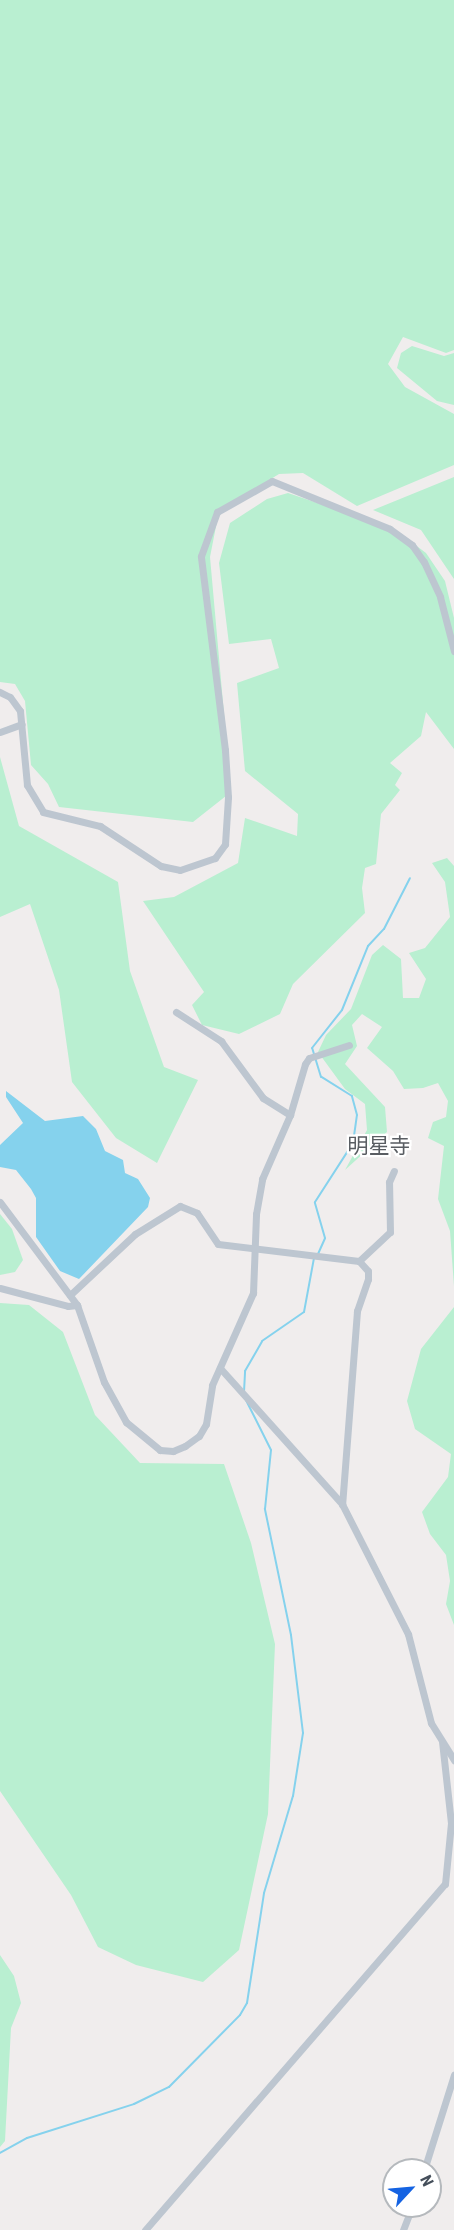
<!DOCTYPE html>
<html>
<head>
<meta charset="utf-8">
<style>
  body { margin:0 }
  #map { position:relative; width:454px; height:2230px; overflow:hidden; background:#f0eded; font-family:"Roboto Condensed","Noto Sans JP",sans-serif }
  div>[style] { position:absolute }
  .green>* { inset:0; background:#b9efd1 }
  .water>* { inset:0; background:#85d2ed }
  .stream>* { height:2px; margin:-1px; padding:0 1px; transform-origin:1px; border-radius:1px; background:#85d2ed }
  .minor>* { height:7px; margin:-3.5px; padding:0 3.5px; transform-origin:3.5px; border-radius:3.5px; background:#bdc6d0 }
  span { translate:-50% -50%; white-space:nowrap; text-align:center; line-height:1.15; -webkit-text-stroke:4.5px #fff; paint-order:stroke }
  .quarter-label { font-size:21px; color:#595d62 }
  .north { position:absolute; left:382px; top:2158px; width:60px; height:60px; box-sizing:border-box; background:#fff; border:2px solid #b5b9bd; border-radius:50%; rotate:64deg; font-size:16px; font-weight:700; line-height:24px; text-align:center; color:#454f5b }
  .north::after { content:''; display:block; margin:auto; width:21px; height:27px; background:#1563e2; clip-path:polygon(50% 0,100% 100%,50% 72%,0 100%) }
</style>
</head>
<body>
<div id="map">
  <div class="green">
    <i style="clip-path:polygon(0 0,454px 0,454px 350px,446px 353px,403px 337px,388px 364px,405px 387px,454px 414px,454px 465px,357px 506px,303px 473px,279px 474px,219px 511px,210px 557px,231px 792px,193px 822px,59px 807px,48px 784px,31px 765px,25px 701px,15px 684px,0 682px)"></i>
    <i style="clip-path:polygon(412px 346px,444px 356px,454px 353px,454px 405px,437px 401px,397px 368px,401px 353px)"></i>
    <i style="clip-path:polygon(454px 477px,454px 579px,421px 530px,373px 510px)"></i>
    <i style="clip-path:polygon(288px 493px,394px 529px,426px 553px,445px 581px,454px 618px,454px 749px,426px 712px,421px 736px,390px 763px,402px 773px,395px 785px,400px 790px,381px 814px,376px 864px,365px 868px,362px 888px,365px 913px,293px 984px,280px 1014px,239px 1034px,202px 1025px,192px 1005px,204px 992px,143px 901px,174px 897px,238px 863px,245px 818px,297px 836px,298px 814px,245px 771px,237px 683px,279px 668px,271px 639px,229px 644px,219px 563px,230px 523px,267px 499px)"></i>
    <i style="clip-path:polygon(0 757px,19px 826px,118px 882px,130px 971px,164px 1067px,198px 1080px,157px 1163px,116px 1138px,72px 1082px,59px 990px,30px 904px,0 917px)"></i>
    <i style="clip-path:polygon(447px 858px,454px 866px,454px 1286px,450px 1231px,438px 1199px,444px 1146px,428px 1138px,433px 1122px,446px 1117px,448px 1101px,438px 1083px,423px 1088px,404px 1089px,393px 1071px,367px 1048px,382px 1027px,362px 1014px,352px 1025px,357px 1046px,345px 1064px,385px 1107px,387px 1132px,345px 1170px,367px 1130px,365px 1104px,345px 1089px,318px 1052px,326px 1035px,351px 1009px,372px 955px,383px 945px,401px 959px,403px 998px,419px 998px,426px 979px,409px 953px,425px 948px,450px 917px,445px 882px,432px 863px)"></i>
    <i style="clip-path:polygon(0 1214px,12px 1229px,23px 1260px,15px 1272px,0 1275px)"></i>
    <i style="clip-path:polygon(0 1303px,29px 1305px,63px 1332px,95px 1415px,140px 1463px,224px 1464px,251px 1543px,275px 1644px,268px 1814px,239px 1950px,203px 1982px,136px 1965px,98px 1947px,71px 1895px,0 1791px)"></i>
    <i style="clip-path:polygon(454px 1307px,454px 1625px,446px 1604px,450px 1581px,446px 1555px,430px 1534px,422px 1512px,448px 1477px,451px 1454px,415px 1429px,407px 1401px,421px 1349px)"></i>
    <i style="clip-path:polygon(0 1955px,14px 1976px,21px 2003px,11px 2028px,5px 2141px,0 2147px)"></i>
  </div>
  <div class="water">
    <i style="clip-path:polygon(6px 1091px,45px 1121px,83px 1116px,96px 1129px,105px 1151px,123px 1160px,125px 1173px,138px 1179px,150px 1198px,148px 1207px,79px 1279px,60px 1271px,36px 1237px,36px 1198px,31px 1189px,16px 1170px,0 1167px,0 1145px,23px 1123px,6px 1097px)"></i>
  </div>
  <div class="stream">
    <i style="left:318px;top:1254px;width:17px;rotate:-66deg"></i>
    <i style="left:325px;top:1238px;width:37px;rotate:-106deg"></i>
    <i style="left:315px;top:1202px;width:70px;rotate:-57.2deg"></i>
    <i style="left:353px;top:1143px;width:28px;rotate:-82deg"></i>
    <i style="left:357px;top:1115px;width:20px;rotate:-105deg"></i>
    <i style="left:352px;top:1096px;width:36px;rotate:-148deg"></i>
    <i style="left:321px;top:1077px;width:30px;rotate:-107deg"></i>
    <i style="left:312px;top:1048px;width:48px;rotate:-51.7deg"></i>
    <i style="left:342px;top:1010px;width:69px;rotate:-67.9deg"></i>
    <i style="left:368px;top:946px;width:23px;rotate:-47deg"></i>
    <i style="left:384px;top:929px;width:57px;rotate:-63deg"></i>
    <i style="left:244px;top:1392px;width:21px;rotate:-87deg"></i>
    <i style="left:245px;top:1371px;width:34px;rotate:-60deg"></i>
    <i style="left:262px;top:1341px;width:51px;rotate:-34.6deg"></i>
    <i style="left:304px;top:1312px;width:55px;rotate:-79.5deg"></i>
    <i style="left:0;top:2153px;width:31px;rotate:-29deg"></i>
    <i style="left:27px;top:2138px;width:112px;rotate:-17.6deg"></i>
    <i style="left:134px;top:2104px;width:39px;rotate:-26deg"></i>
    <i style="left:169px;top:2087px;width:101px;rotate:-45.4deg"></i>
    <i style="left:240px;top:2015px;width:14px;rotate:-60deg"></i>
    <i style="left:247px;top:2003px;width:111px;rotate:-81.2deg"></i>
    <i style="left:264px;top:1893px;width:101px;rotate:-73.4deg"></i>
    <i style="left:293px;top:1796px;width:64px;rotate:-81deg"></i>
    <i style="left:303px;top:1733px;width:99px;rotate:-97deg"></i>
    <i style="left:291px;top:1635px;width:129px;rotate:-101.7deg"></i>
    <i style="left:265px;top:1509px;width:59px;rotate:-84.2deg"></i>
    <i style="left:271px;top:1450px;width:56px;rotate:-116.6deg"></i>
  </div>
  <div class="minor">
    <i style="left:0;top:692px;width:11px;rotate:27deg"></i>
    <i style="left:10px;top:697px;width:17px;rotate:54deg"></i>
    <i style="left:20px;top:711px;width:74px;rotate:84.6deg"></i>
    <i style="left:27px;top:785px;width:31px;rotate:59deg"></i>
    <i style="left:43px;top:812px;width:59px;rotate:13.8deg"></i>
    <i style="left:100px;top:826px;width:73px;rotate:33.3deg"></i>
    <i style="left:161px;top:866px;width:19px;rotate:12deg"></i>
    <i style="left:180px;top:870px;width:37px;rotate:-19deg"></i>
    <i style="left:215px;top:858px;width:17px;rotate:-54deg"></i>
    <i style="left:225px;top:844px;width:47px;rotate:-86.3deg"></i>
    <i style="left:228px;top:797px;width:47px;rotate:-93.7deg"></i>
    <i style="left:225px;top:750px;width:195px;rotate:-97.1deg"></i>
    <i style="left:201px;top:556px;width:47px;rotate:-70deg"></i>
    <i style="left:217px;top:512px;width:63px;rotate:-29.4deg"></i>
    <i style="left:272px;top:481px;width:127px;rotate:22.1deg"></i>
    <i style="left:390px;top:529px;width:27px;rotate:36deg"></i>
    <i style="left:412px;top:545px;width:21px;rotate:55deg"></i>
    <i style="left:424px;top:562px;width:38px;rotate:65deg"></i>
    <i style="left:440px;top:597px;width:56px;rotate:75.5deg"></i>
    <i style="left:0;top:732px;width:23px;rotate:-20deg"></i>
    <i style="left:176px;top:1012px;width:54px;rotate:32.8deg"></i>
    <i style="left:221px;top:1041px;width:71px;rotate:53.6deg"></i>
    <i style="left:263px;top:1098px;width:32px;rotate:32deg"></i>
    <i style="left:0;top:1202px;width:129px;rotate:53.2deg"></i>
    <i style="left:77px;top:1305px;width:82px;rotate:70.7deg"></i>
    <i style="left:104px;top:1382px;width:46px;rotate:61.2deg"></i>
    <i style="left:126px;top:1422px;width:44px;rotate:39.5deg"></i>
    <i style="left:160px;top:1450px;width:13px;rotate:4deg"></i>
    <i style="left:173px;top:1451px;width:13px;rotate:-23deg"></i>
    <i style="left:185px;top:1446px;width:17px;rotate:-36deg"></i>
    <i style="left:199px;top:1436px;width:14px;rotate:-60deg"></i>
    <i style="left:206px;top:1424px;width:39px;rotate:-81deg"></i>
    <i style="left:212px;top:1385px;width:101px;rotate:-66deg"></i>
    <i style="left:253px;top:1293px;width:79px;rotate:-87.8deg"></i>
    <i style="left:256px;top:1214px;width:36px;rotate:-80deg"></i>
    <i style="left:262px;top:1179px;width:70px;rotate:-66.4deg"></i>
    <i style="left:290px;top:1115px;width:53px;rotate:-73.6deg"></i>
    <i style="left:305px;top:1064px;width:7px;rotate:-56deg"></i>
    <i style="left:309px;top:1058px;width:42px;rotate:-18deg"></i>
    <i style="left:359px;top:1261px;width:42px;rotate:-43.1deg"></i>
    <i style="left:390px;top:1232px;width:50px;rotate:-91.1deg"></i>
    <i style="left:389px;top:1182px;width:12px;rotate:-66deg"></i>
    <i style="left:0;top:1288px;width:70px;rotate:14.8deg"></i>
    <i style="left:68px;top:1306px;width:9px;rotate:-6deg"></i>
    <i style="left:70px;top:1295px;width:89px;rotate:-43.2deg"></i>
    <i style="left:135px;top:1234px;width:53px;rotate:-31.9deg"></i>
    <i style="left:180px;top:1206px;width:18px;rotate:22deg"></i>
    <i style="left:197px;top:1213px;width:37px;rotate:56deg"></i>
    <i style="left:218px;top:1244px;width:142px;rotate:6.9deg"></i>
    <i style="left:359px;top:1261px;width:13px;rotate:48deg"></i>
    <i style="left:368px;top:1271px;width:8px;rotate:90deg"></i>
    <i style="left:368px;top:1279px;width:34px;rotate:109deg"></i>
    <i style="left:357px;top:1311px;width:194px;rotate:94.4deg"></i>
    <i style="left:220px;top:1368px;width:183px;rotate:48.1deg"></i>
    <i style="left:342px;top:1504px;width:146px;rotate:63.1deg"></i>
    <i style="left:408px;top:1634px;width:92px;rotate:75.5deg"></i>
    <i style="left:431px;top:1723px;width:44px;rotate:58.1deg"></i>
    <i style="left:424px;top:2170px;width:100px;rotate:-72.5deg"></i>
    <i style="left:145px;top:2230px;width:458px;rotate:-49.1deg"></i>
    <i style="left:445px;top:1884px;width:61px;rotate:-84.4deg"></i>
    <i style="left:451px;top:1823px;width:81px;rotate:-96.3deg"></i>
    <i style="left:403px;top:2230px;width:26px;rotate:-69deg"></i>
  </div>
  <div class="quarter-label">
    <span style="left:379px;top:1146px">明星寺</span>
  </div>
  <div class="north">N</div>
</div>
</body>
</html>
